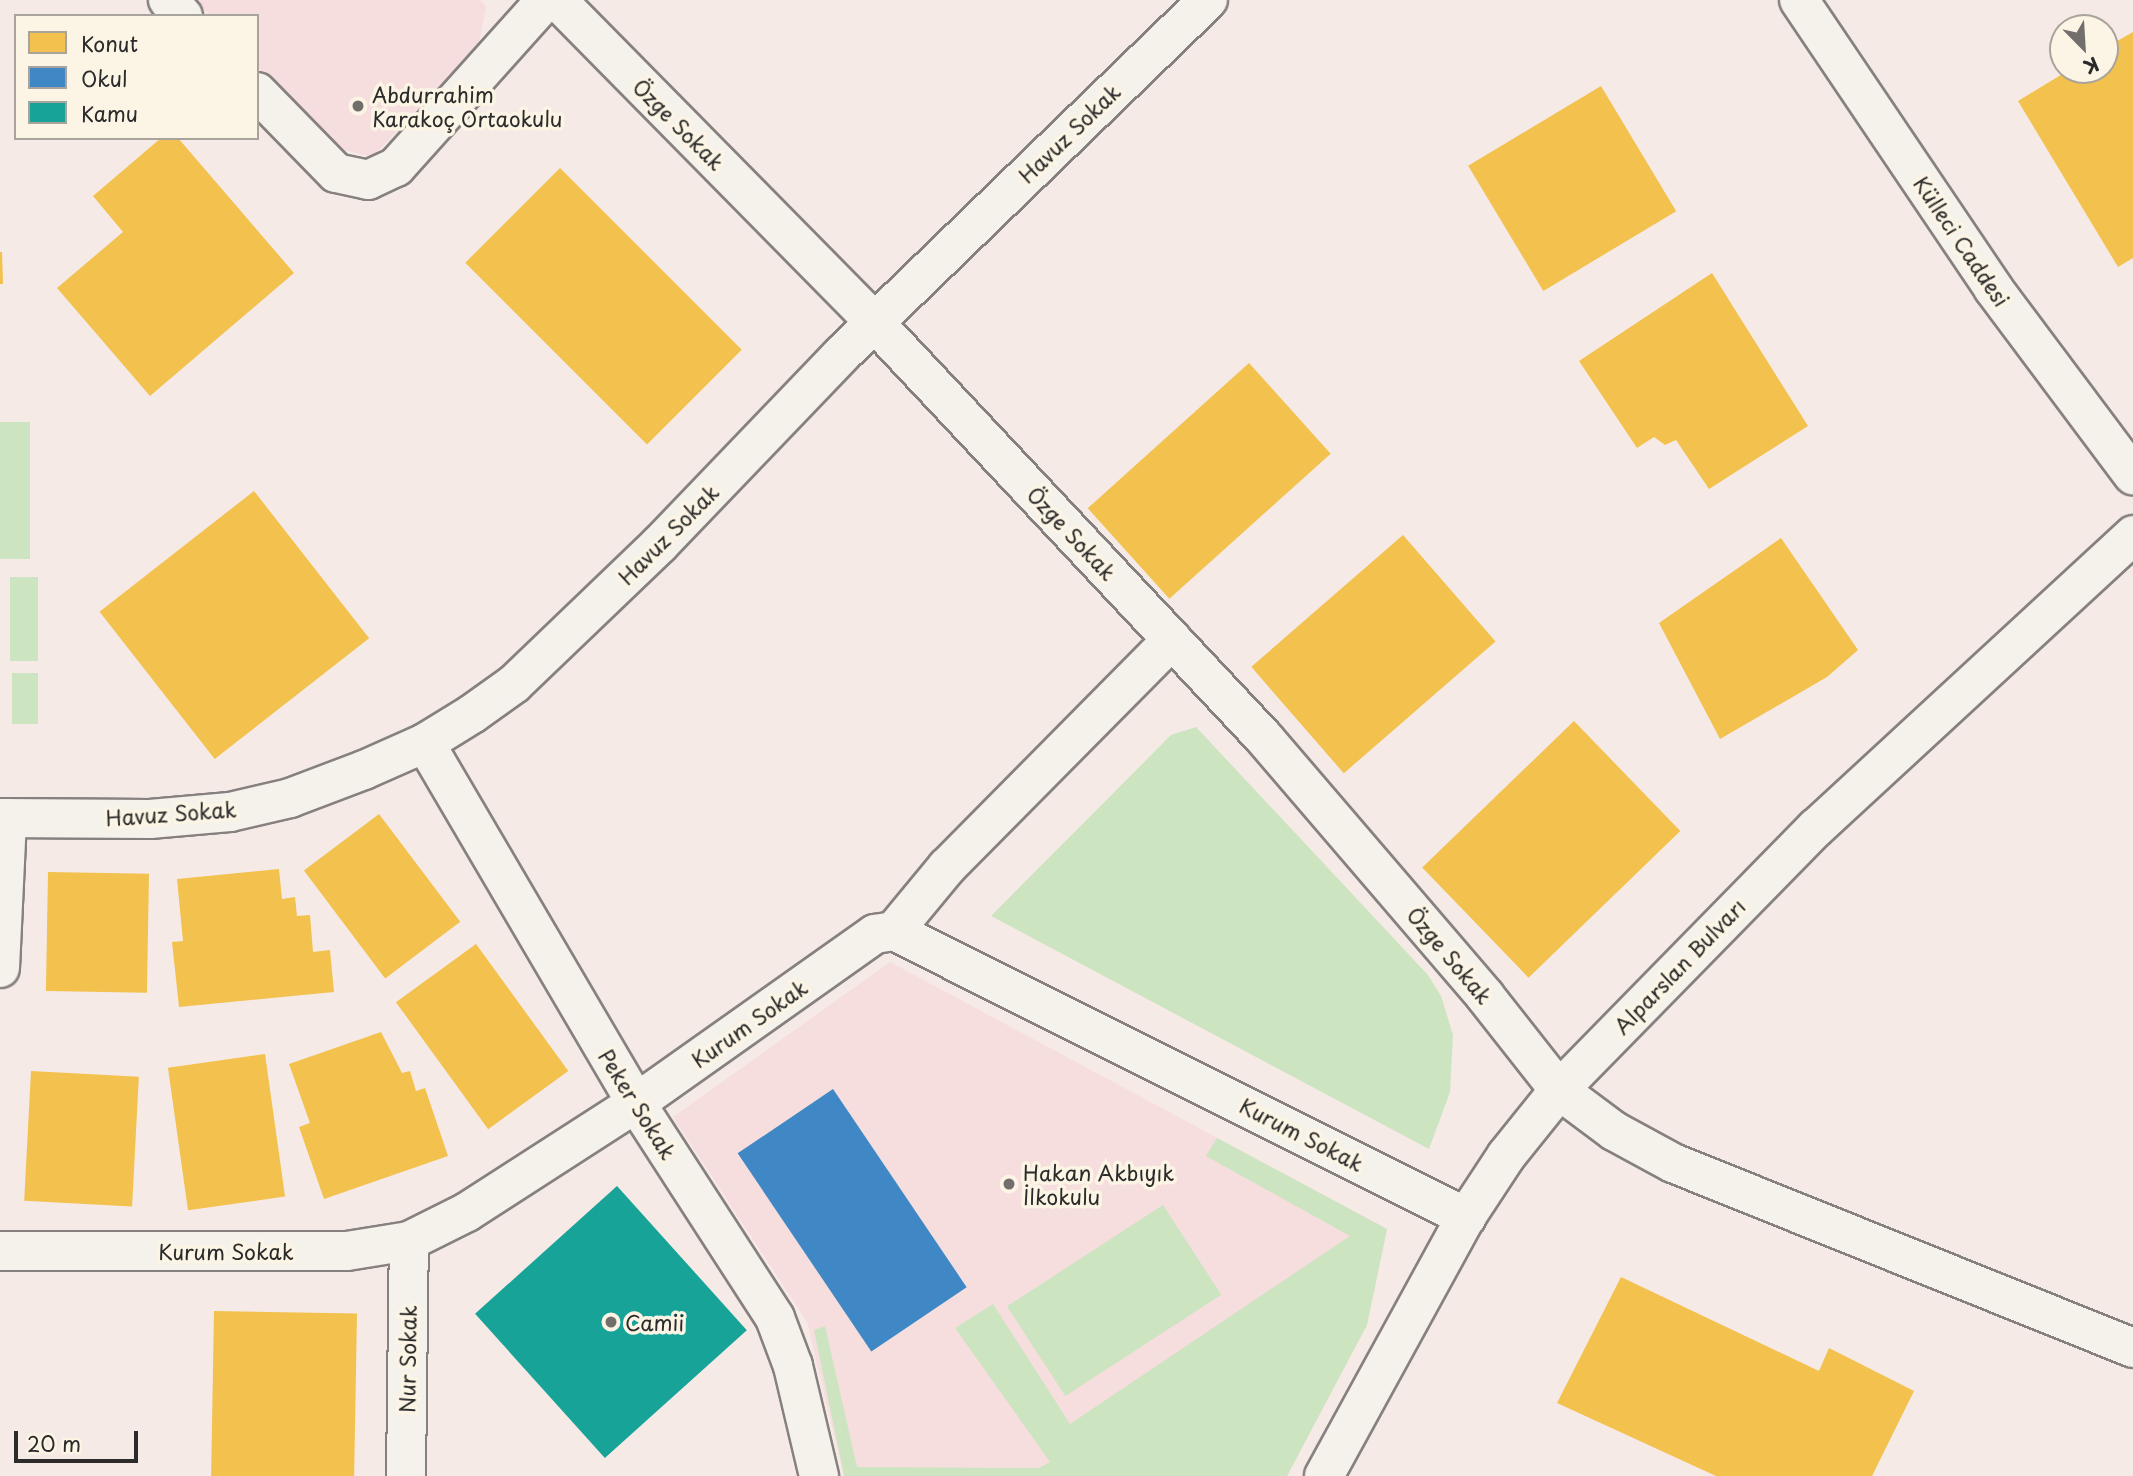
<!DOCTYPE html>
<html>
<head>
<meta charset="utf-8">
<style>
  body { margin:0 }
  #map { position:relative; width:2133px; height:1476px; overflow:hidden; background:#f6eae6; font-family:"Playpen Sans",sans-serif }
  div>[style] { position:absolute }
  .built>* { inset:0; background:#f5dedd }
  .green>* { inset:0; background:#cde4c0; transform-origin:0 0 }
  .homes>* { inset:0; background:#f2c14e; transform-origin:0 0 }
  .schools>* { inset:0; background:#3f88c5; transform-origin:0 0 }
  .public>* { inset:0; background:#17a398; transform-origin:0 0 }
  .roads { filter:drop-shadow(2px 0 #86817f) drop-shadow(-2px 0 #86817f) drop-shadow(0 2px #86817f) drop-shadow(0 -2px #86817f) }
  .minor>* { height:38px; margin:-19px; padding:0 19px; transform-origin:19px; border-radius:19px; background:#f5f1eb }
  .dots>* { width:19px; height:19px; translate:-50% -50%; box-sizing:border-box; border:4px solid #fcf5e5; border-radius:50% }
  span { translate:-50% -50%; white-space:nowrap; text-align:center; line-height:1.15; -webkit-text-stroke:7px #fcf5e5; paint-order:stroke }
  .poi-label { font-size:21px; color:#2b2b2b }
  .left { translate:0 -50%; text-align:left }
  .street-label { font-size:21px; color:#2b2b2b }
  .legend { position:absolute; left:14px; top:14px; width:245px; height:126px; box-sizing:border-box; background:#fcf5e5; border:2px solid #a8a49b; margin:0; padding:9px 12px; list-style:none; font-size:21px; color:#2b2b2b }
  .legend li { display:flex; align-items:center; gap:14px; height:35px }
  .legend b { width:35px; border:2px solid #a8a49b }
  .north { position:absolute; left:2049px; top:14px; width:70px; height:70px; box-sizing:border-box; background:#fcf5e5; border:2px solid #a8a49b; border-radius:50%; rotate:156deg; font-size:19px; font-weight:700; line-height:28px; text-align:center; color:#2b2b2b }
  .north::after { content:''; display:block; margin:auto; width:24px; height:32px; background:#726e6c; clip-path:polygon(50% 0,100% 100%,50% 72%,0 100%) }
  .scale { position:absolute; left:14px; top:1431px; width:124px; height:32px; box-sizing:border-box; border:4px solid #2b2b2b; border-top:0; padding-left:9px; font-size:21px; line-height:24px; white-space:nowrap; color:#2b2b2b; -webkit-text-stroke:5px #fcf5e5; paint-order:stroke }
</style>
</head>
<body>
<div id="map">
  <div class="built">
    <i style="clip-path:polygon(196px 0,480px 0,486px 6px,478px 49px,372px 157px,330px 146px,257px 66px,257px 16px,210px 16px)"></i>
    <i style="clip-path:polygon(890px 962px,1387px 1229px,1367px 1325px,1287px 1476px,844px 1476px,807px 1322px,673px 1117px)"></i>
  </div>
  <div class="green">
    <i style="left:0;top:422px;width:30px;height:137px"></i>
    <i style="left:38px;top:577px;width:84px;height:28px;rotate:90deg"></i>
    <i style="left:38px;top:673px;width:51px;height:26px;rotate:90deg"></i>
    <i style="clip-path:polygon(1196px 727px,1428px 975px,1441px 996px,1453px 1035px,1450px 1092px,1429px 1149px,991px 916px,1171px 735px)"></i>
    <i style="clip-path:polygon(1217px 1138px,1387px 1229px,1367px 1325px,1287px 1476px,844px 1476px,814px 1330px,825px 1326px,857px 1467px,1039px 1468px,1050px 1462px,955px 1328px,993px 1304px,1070px 1424px,1350px 1236px,1206px 1156px)"></i>
    <i style="left:1163px;top:1205px;width:107px;height:186px;rotate:57deg"></i>
  </div>
  <div class="homes">
    <i style="clip-path:polygon(2133px 32px,2133px 258px,2118px 267px,2018px 101px,2069px 70px,2105px 70px,2105px 48px)"></i>
    <i style="left:1601px;top:86px;width:146px;height:155px;rotate:59deg"></i>
    <i style="clip-path:polygon(161px 138px,178px 138px,294px 273px,150px 396px,57px 288px,123px 232px,93px 196px)"></i>
    <i style="left:560px;top:168px;width:257px;height:134px;rotate:45deg"></i>
    <i style="clip-path:polygon(0 252px,2px 252px,3px 284px,0 284px)"></i>
    <i style="clip-path:polygon(1712px 273px,1808px 426px,1709px 489px,1676px 440px,1665px 445px,1654px 437px,1637px 448px,1579px 361px)"></i>
    <i style="left:1249px;top:363px;width:122px;height:217px;rotate:48deg"></i>
    <i style="left:254px;top:491px;width:187px;height:196px;rotate:52deg"></i>
    <i style="left:1403px;top:535px;width:141px;height:201px;rotate:49deg"></i>
    <i style="clip-path:polygon(1781px 538px,1858px 650px,1827px 677px,1720px 739px,1659px 623px)"></i>
    <i style="left:1574px;top:721px;width:153px;height:211px;rotate:46deg"></i>
    <i style="left:379px;top:814px;width:135px;height:94px;rotate:53deg"></i>
    <i style="clip-path:polygon(279px 869px,282px 899px,295px 897px,297px 916px,310px 915px,313px 952px,330px 950px,334px 992px,179px 1007px,172px 942px,183px 941px,177px 879px)"></i>
    <i style="left:48px;top:872px;width:101px;height:119px;rotate:1deg"></i>
    <i style="left:476px;top:944px;width:157px;height:99px;rotate:54deg"></i>
    <i style="clip-path:polygon(381px 1032px,402px 1073px,410px 1071px,416px 1091px,425px 1088px,448px 1156px,324px 1199px,299px 1127px,310px 1123px,289px 1064px)"></i>
    <i style="left:265px;top:1054px;width:144px;height:98px;rotate:82deg"></i>
    <i style="left:31px;top:1071px;width:108px;height:130px;rotate:3deg"></i>
    <i style="clip-path:polygon(1621px 1277px,1819px 1371px,1829px 1348px,1914px 1391px,1872px 1476px,1716px 1476px,1557px 1403px)"></i>
    <i style="left:214px;top:1311px;width:143px;height:165px;rotate:1deg"></i>
  </div>
  <div class="schools">
    <i style="left:833px;top:1089px;width:239px;height:115px;rotate:56deg"></i>
  </div>
  <div class="public">
    <i style="left:617px;top:1186px;width:194px;height:191px;rotate:48deg"></i>
  </div>
  <div class="roads">
    <div class="minor">
      <i style="left:168px;top:0;width:22px;rotate:47deg"></i>
      <i style="left:557px;top:0;width:452px;rotate:45.4deg"></i>
      <i style="left:874px;top:322px;width:572px;rotate:46.84deg"></i>
      <i style="left:1265px;top:739px;width:338px;rotate:49.4deg"></i>
      <i style="left:1485px;top:996px;width:120px;rotate:51.8deg"></i>
      <i style="left:1559px;top:1090px;width:69px;rotate:36.7deg"></i>
      <i style="left:1614px;top:1131px;width:67px;rotate:28.5deg"></i>
      <i style="left:1673px;top:1163px;width:496px;rotate:21.9deg"></i>
      <i style="left:1799px;top:0;width:347px;rotate:56deg"></i>
      <i style="left:1993px;top:288px;width:234px;rotate:53.2deg"></i>
      <i style="left:257px;top:92px;width:113px;rotate:45.7deg"></i>
      <i style="left:336px;top:173px;width:33px;rotate:12deg"></i>
      <i style="left:368px;top:180px;width:31px;rotate:-25deg"></i>
      <i style="left:396px;top:167px;width:224px;rotate:-48.1deg"></i>
      <i style="left:425px;top:743px;width:417px;rotate:59.6deg"></i>
      <i style="left:636px;top:1103px;width:256px;rotate:57.1deg"></i>
      <i style="left:775px;top:1318px;width:51px;rotate:69.4deg"></i>
      <i style="left:793px;top:1366px;width:113px;rotate:76.7deg"></i>
      <i style="left:0;top:818px;width:150px;rotate:0.4deg"></i>
      <i style="left:150px;top:819px;width:80px;rotate:-5deg"></i>
      <i style="left:230px;top:812px;width:62px;rotate:-13.1deg"></i>
      <i style="left:290px;top:798px;width:79px;rotate:-20.7deg"></i>
      <i style="left:364px;top:770px;width:67px;rotate:-23.9deg"></i>
      <i style="left:425px;top:743px;width:55px;rotate:-31.7deg"></i>
      <i style="left:472px;top:714px;width:52px;rotate:-35.5deg"></i>
      <i style="left:514px;top:684px;width:202px;rotate:-43.8deg"></i>
      <i style="left:660px;top:544px;width:263px;rotate:-46.2deg"></i>
      <i style="left:842px;top:354px;width:509px;rotate:-44.05deg"></i>
      <i style="left:894px;top:931px;width:83px;rotate:-50.4deg"></i>
      <i style="left:947px;top:867px;width:320px;rotate:-45.3deg"></i>
      <i style="left:0;top:968px;width:150px;rotate:-87.3deg"></i>
      <i style="left:0;top:1251px;width:347px"></i>
      <i style="left:347px;top:1251px;width:63px;rotate:-9.2deg"></i>
      <i style="left:409px;top:1241px;width:65px;rotate:-26.6deg"></i>
      <i style="left:467px;top:1212px;width:201px;rotate:-32.8deg"></i>
      <i style="left:636px;top:1103px;width:293px;rotate:-35.3deg"></i>
      <i style="left:875px;top:934px;width:19px;rotate:-9deg"></i>
      <i style="left:894px;top:931px;width:640px;rotate:26.57deg"></i>
      <i style="left:406px;top:1476px;width:235px;rotate:-89.3deg"></i>
      <i style="left:1324px;top:1476px;width:295px;rotate:-61.3deg"></i>
      <i style="left:1466px;top:1217px;width:73px;rotate:-56.7deg"></i>
      <i style="left:1506px;top:1156px;width:85px;rotate:-51.2deg"></i>
      <i style="left:1559px;top:1090px;width:367px;rotate:-45.6deg"></i>
      <i style="left:1816px;top:828px;width:432px;rotate:-42.7deg"></i>
    </div>
  </div>
  <div class="dots">
    <i style="left:358px;top:106px;background:#726e6c"></i>
    <i style="left:1009px;top:1184px;background:#726e6c"></i>
    <i style="left:611px;top:1322px;background:#726e6c"></i>
  </div>
  <div class="poi-label">
    <span class="left" style="left:372px;top:106px">Abdurrahim<br>Karakoç Ortaokulu</span>
    <span class="left" style="left:1023px;top:1184px">Hakan Akbıyık<br>İlkokulu</span>
    <span class="left" style="left:625px;top:1322px">Camii</span>
  </div>
  <div class="street-label">
    <span style="left:679px;top:124px;rotate:45deg">Özge Sokak</span>
    <span style="left:1069px;top:133px;rotate:-44deg">Havuz Sokak</span>
    <span style="left:1962px;top:241px;rotate:56deg">Külleci Caddesi</span>
    <span style="left:1072px;top:533px;rotate:47deg">Özge Sokak</span>
    <span style="left:668px;top:534px;rotate:-45deg">Havuz Sokak</span>
    <span style="left:171px;top:813px;rotate:-4deg">Havuz Sokak</span>
    <span style="left:1450px;top:955px;rotate:50deg">Özge Sokak</span>
    <span style="left:1679px;top:966px;rotate:-46deg">Alparslan Bulvarı</span>
    <span style="left:749px;top:1023px;rotate:-35deg">Kurum Sokak</span>
    <span style="left:638px;top:1104px;rotate:58deg">Peker Sokak</span>
    <span style="left:1302px;top:1134px;rotate:27deg">Kurum Sokak</span>
    <span style="left:226px;top:1251px">Kurum Sokak</span>
    <span style="left:407px;top:1359px;rotate:-89deg">Nur Sokak</span>
  </div>
  <ul class="legend">
  <li><b style="height:19px;background:#f2c14e"></b>Konut</li>
  <li><b style="height:19px;background:#3f88c5"></b>Okul</li>
  <li><b style="height:19px;background:#17a398"></b>Kamu</li>
  </ul>
  <div class="north">K</div>
  <div class="scale">20 m</div>
</div>
</body>
</html>
